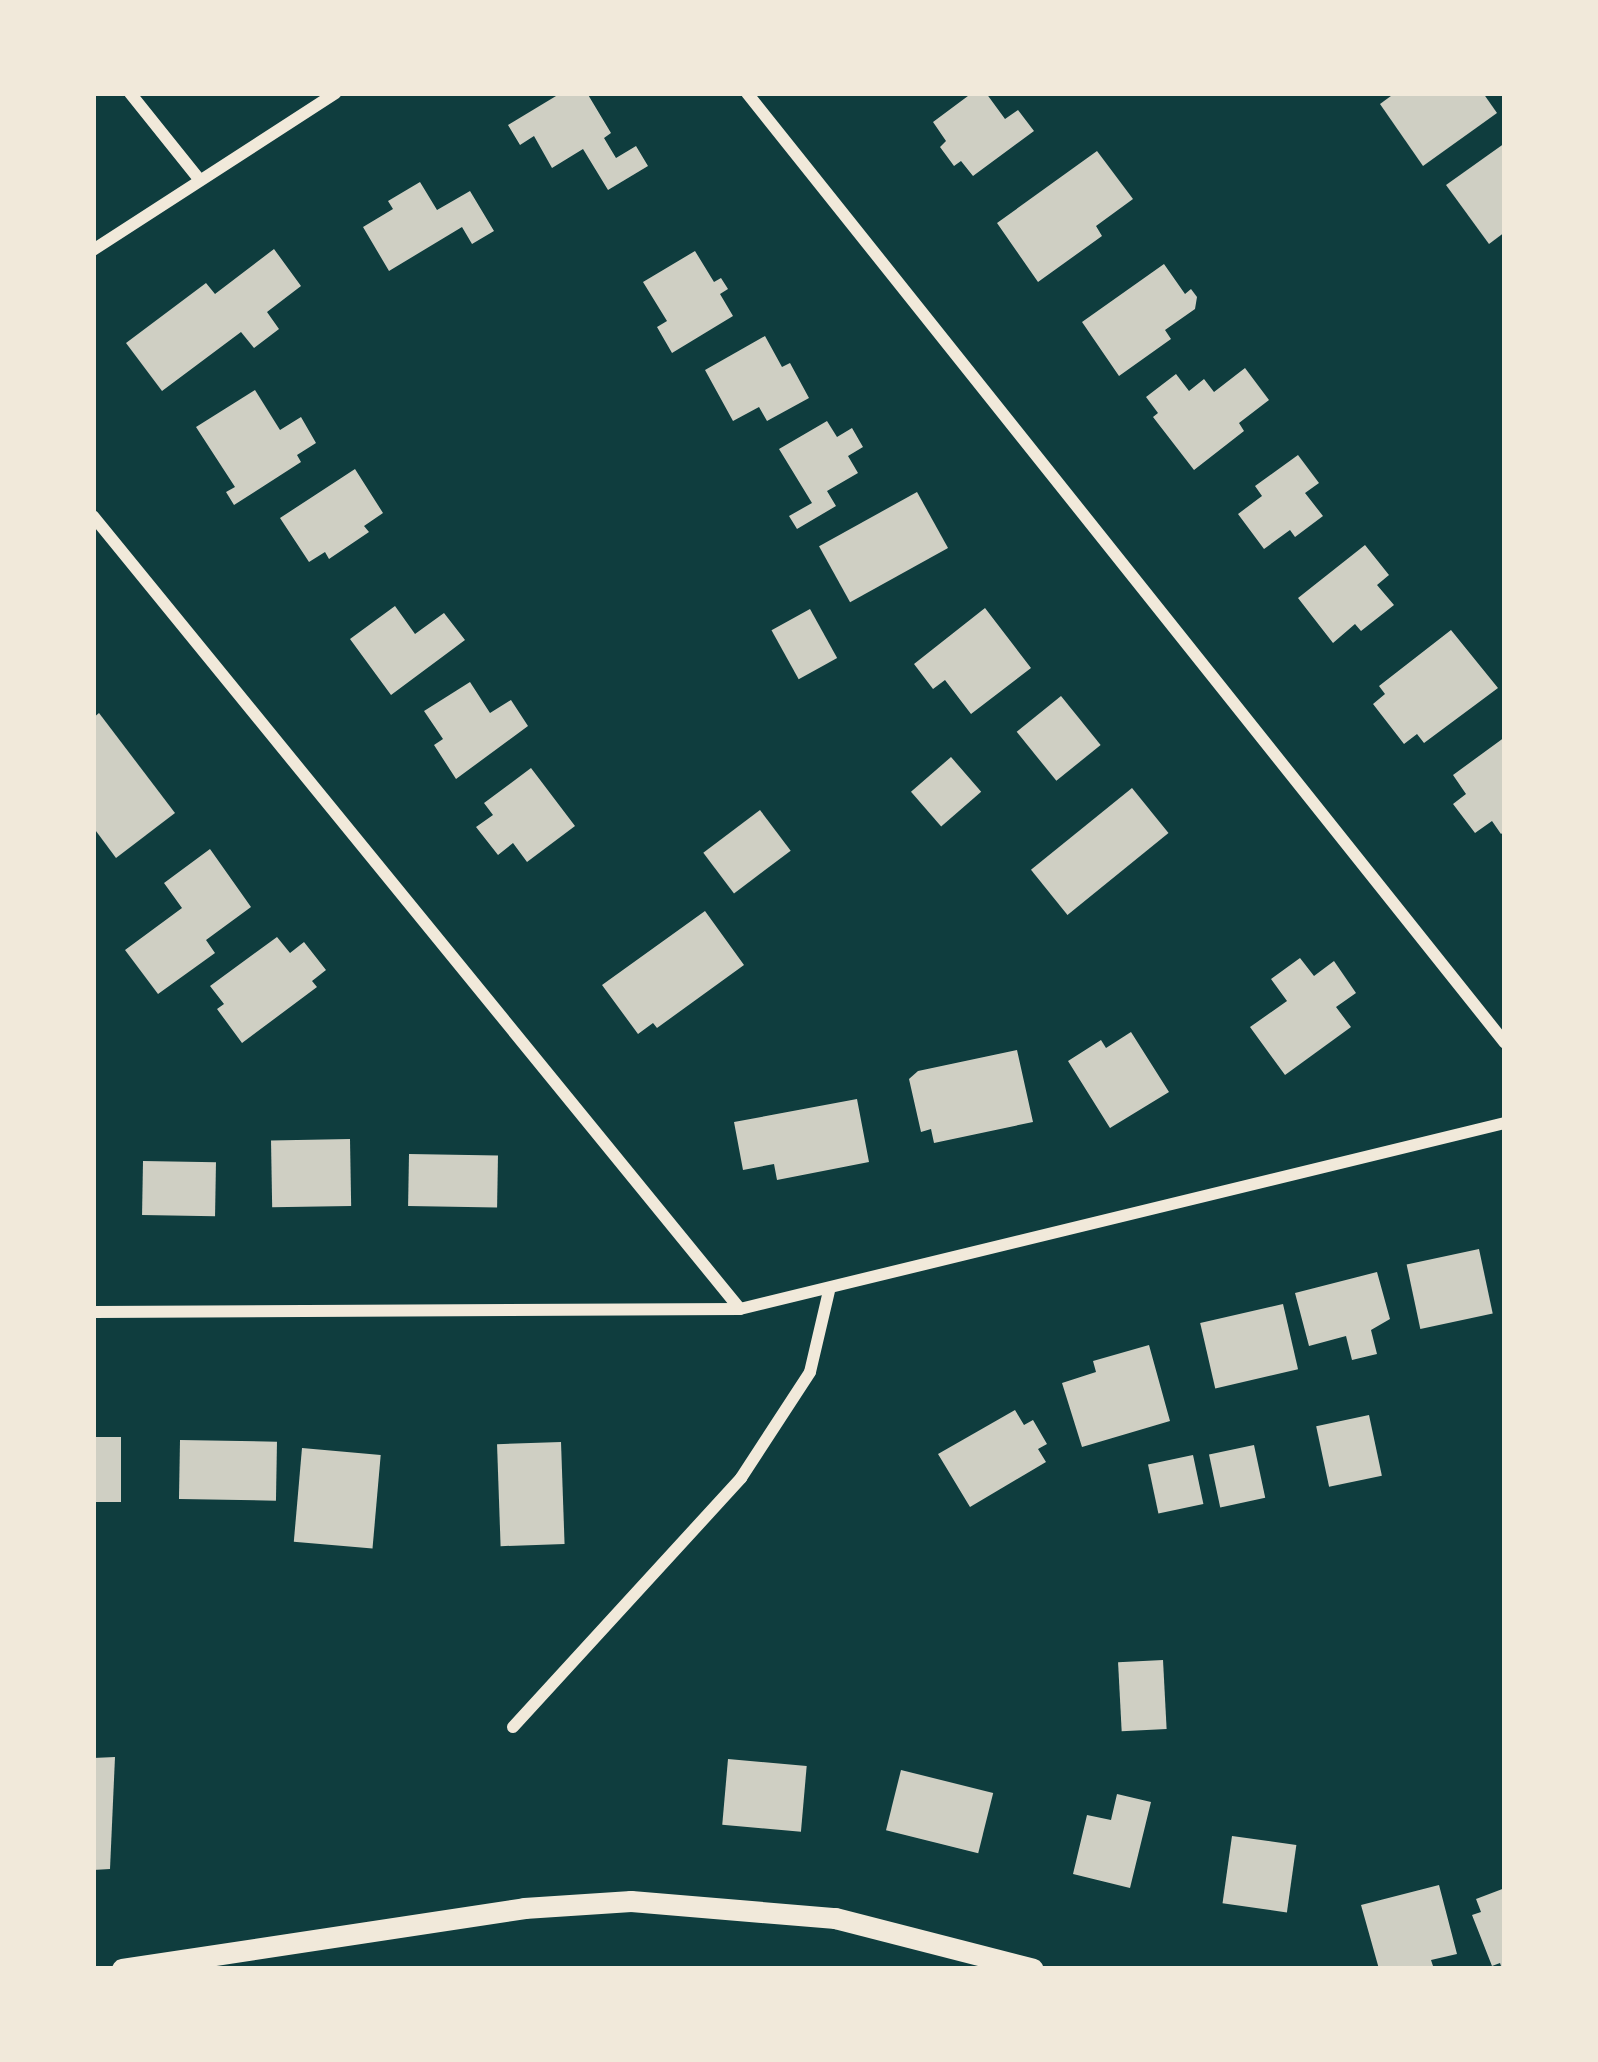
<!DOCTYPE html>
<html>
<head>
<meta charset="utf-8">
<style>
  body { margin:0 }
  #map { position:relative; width:1598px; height:2062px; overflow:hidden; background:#0f3d3e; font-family:Arial,sans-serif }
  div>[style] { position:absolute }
  .building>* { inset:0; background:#cfcfc3; transform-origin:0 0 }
  .minor>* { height:12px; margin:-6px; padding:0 6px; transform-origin:6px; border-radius:6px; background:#f1e9da }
  .tertiary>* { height:21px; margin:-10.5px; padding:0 10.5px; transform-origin:10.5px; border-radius:10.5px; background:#f1e9da }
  span { translate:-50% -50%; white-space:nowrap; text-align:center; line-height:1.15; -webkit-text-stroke:9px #f1e9da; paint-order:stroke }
  .frame { position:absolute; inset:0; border:96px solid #f1e9da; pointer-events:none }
</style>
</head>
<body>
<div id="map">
  <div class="building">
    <i style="clip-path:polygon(561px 93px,587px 93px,611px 133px,604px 138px,616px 158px,636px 146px,648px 166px,608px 190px,583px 149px,552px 168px,534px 136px,520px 145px,508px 125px)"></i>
    <i style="clip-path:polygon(972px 93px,986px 93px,1005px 119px,1018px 110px,1034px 131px,973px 176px,961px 161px,954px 166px,940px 147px,946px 141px,933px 122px)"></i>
    <i style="clip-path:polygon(1395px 93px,1483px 93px,1497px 113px,1423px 166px,1380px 104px)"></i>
    <i style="clip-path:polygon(1505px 143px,1505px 232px,1489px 244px,1446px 185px)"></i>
    <i style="clip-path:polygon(1097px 151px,1133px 199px,1096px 226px,1102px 236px,1038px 282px,997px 223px)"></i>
    <i style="clip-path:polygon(420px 182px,437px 210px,470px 191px,494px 231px,472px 244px,462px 227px,389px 271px,363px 227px,393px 209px,388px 201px)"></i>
    <i style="clip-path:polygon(274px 249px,301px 286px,267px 312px,279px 329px,254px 348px,241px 332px,162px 391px,126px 343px,206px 283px,215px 294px)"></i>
    <i style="clip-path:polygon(695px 251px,714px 282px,721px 278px,728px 289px,720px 294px,733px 316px,672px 353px,657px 327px,667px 321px,643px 282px)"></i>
    <i style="clip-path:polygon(1164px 264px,1185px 294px,1191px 289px,1197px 297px,1195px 309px,1165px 330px,1171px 339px,1119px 376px,1082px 322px)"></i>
    <i style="clip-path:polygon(765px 336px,782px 367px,790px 363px,809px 398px,767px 421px,759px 407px,733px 421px,705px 370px)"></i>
    <i style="clip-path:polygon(1245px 368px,1269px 400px,1239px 423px,1244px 431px,1194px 470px,1153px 417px,1158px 413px,1146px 397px,1176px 374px,1189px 391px,1204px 379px,1214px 392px)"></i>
    <i style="clip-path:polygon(255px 390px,280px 430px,301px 417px,316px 443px,297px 455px,301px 462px,234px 505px,226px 492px,235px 487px,196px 427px)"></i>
    <i style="clip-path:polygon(827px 421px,837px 437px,852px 428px,863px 447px,848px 456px,858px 473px,827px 491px,836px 506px,797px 529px,789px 516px,812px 503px,779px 449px)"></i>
    <i style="clip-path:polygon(1298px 455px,1319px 483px,1305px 493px,1323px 516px,1295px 537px,1290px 530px,1264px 549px,1238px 514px,1262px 496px,1255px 486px)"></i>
    <i style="clip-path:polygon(355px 469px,383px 513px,364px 526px,369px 532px,329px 559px,325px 552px,309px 562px,280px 518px)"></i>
    <i style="left:917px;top:492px;width:64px;height:112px;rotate:61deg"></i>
    <i style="clip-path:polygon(1365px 545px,1389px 575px,1377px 585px,1394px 605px,1361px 631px,1355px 624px,1333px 643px,1298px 598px)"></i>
    <i style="clip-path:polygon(395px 606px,415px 634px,444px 613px,465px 640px,391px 695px,350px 639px)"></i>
    <i style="clip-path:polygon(985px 608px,1031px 668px,971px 714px,945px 680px,933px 689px,914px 664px)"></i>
    <i style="left:810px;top:609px;width:56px;height:44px;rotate:61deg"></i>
    <i style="clip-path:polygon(1451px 630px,1498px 688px,1424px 743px,1417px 734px,1404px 744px,1373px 704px,1385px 694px,1379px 686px)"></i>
    <i style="clip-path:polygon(470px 682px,490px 713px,511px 700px,528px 726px,456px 779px,434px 745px,443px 739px,424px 711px)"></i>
    <i style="left:1061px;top:696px;width:63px;height:57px;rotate:51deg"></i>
    <i style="clip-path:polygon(99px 713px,175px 813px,116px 858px,93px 827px,93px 718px)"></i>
    <i style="clip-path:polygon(1505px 737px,1505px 831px,1501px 834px,1492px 821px,1475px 833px,1453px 804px,1466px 794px,1453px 775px)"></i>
    <i style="left:951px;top:757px;width:46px;height:53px;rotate:49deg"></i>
    <i style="clip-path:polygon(531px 768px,575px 826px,527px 862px,513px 843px,498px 855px,476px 827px,493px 815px,484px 803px)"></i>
    <i style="left:1132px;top:788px;width:58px;height:130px;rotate:51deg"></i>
    <i style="left:760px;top:810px;width:51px;height:71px;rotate:53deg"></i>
    <i style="clip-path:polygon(210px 849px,251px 907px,206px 940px,215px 953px,158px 994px,125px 950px,182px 908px,164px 883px)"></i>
    <i style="clip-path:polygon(705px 911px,744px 965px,657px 1028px,653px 1023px,638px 1034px,602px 985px)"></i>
    <i style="clip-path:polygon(277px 937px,290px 953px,304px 942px,326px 970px,312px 981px,317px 987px,242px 1043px,217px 1009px,224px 1004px,210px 986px)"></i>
    <i style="clip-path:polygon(1300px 958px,1314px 976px,1334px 961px,1356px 993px,1336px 1007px,1351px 1027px,1285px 1075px,1250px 1027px,1287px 1001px,1271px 979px)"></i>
    <i style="clip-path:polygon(1131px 1032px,1169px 1092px,1110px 1128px,1068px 1061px,1101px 1040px,1106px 1048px)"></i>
    <i style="clip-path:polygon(1017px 1050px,1033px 1122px,934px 1143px,931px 1129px,921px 1132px,909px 1079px,918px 1071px)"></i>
    <i style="clip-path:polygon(857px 1099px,869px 1162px,777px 1180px,774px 1164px,743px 1170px,734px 1122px)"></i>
    <i style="left:350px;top:1139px;width:67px;height:79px;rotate:89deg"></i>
    <i style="left:409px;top:1154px;width:89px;height:52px;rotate:1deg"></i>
    <i style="left:143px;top:1161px;width:73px;height:54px;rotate:1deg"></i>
    <i style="left:1479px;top:1249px;width:66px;height:74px;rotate:78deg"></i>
    <i style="clip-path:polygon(1377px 1272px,1390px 1319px,1371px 1330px,1377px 1354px,1352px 1360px,1346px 1336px,1309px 1346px,1295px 1293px)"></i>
    <i style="left:1283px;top:1304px;width:67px;height:85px;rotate:77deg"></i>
    <i style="clip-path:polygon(1149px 1345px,1170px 1421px,1082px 1447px,1062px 1383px,1096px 1372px,1093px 1361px)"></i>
    <i style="clip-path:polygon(1015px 1410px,1024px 1425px,1033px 1420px,1047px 1444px,1038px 1449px,1046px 1462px,970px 1507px,938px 1454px)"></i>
    <i style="left:1369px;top:1415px;width:62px;height:54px;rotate:78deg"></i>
    <i style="left:93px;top:1437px;width:28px;height:65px"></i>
    <i style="left:180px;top:1440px;width:97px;height:59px;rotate:1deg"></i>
    <i style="left:561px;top:1442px;width:102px;height:64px;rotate:88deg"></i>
    <i style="left:1254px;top:1445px;width:54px;height:46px;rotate:78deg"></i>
    <i style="left:302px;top:1448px;width:79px;height:94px;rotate:5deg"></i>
    <i style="left:1193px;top:1455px;width:50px;height:46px;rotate:78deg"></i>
    <i style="left:1163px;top:1660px;width:69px;height:45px;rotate:87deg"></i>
    <i style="clip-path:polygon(115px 1757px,110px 1869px,93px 1870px,93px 1758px)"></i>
    <i style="left:728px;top:1759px;width:79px;height:66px;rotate:5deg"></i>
    <i style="left:901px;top:1770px;width:95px;height:62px;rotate:14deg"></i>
    <i style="clip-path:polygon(1117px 1794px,1151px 1802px,1130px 1888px,1073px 1874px,1087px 1815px,1111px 1820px)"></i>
    <i style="left:1232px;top:1836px;width:65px;height:68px;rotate:8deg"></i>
    <i style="clip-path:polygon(1439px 1885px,1457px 1954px,1431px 1960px,1434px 1969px,1379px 1969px,1361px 1905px)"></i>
    <i style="clip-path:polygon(1505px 1888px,1505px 1969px,1502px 1969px,1500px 1963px,1492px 1966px,1472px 1915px,1481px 1912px,1476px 1899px)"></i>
  </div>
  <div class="minor">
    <i style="left:130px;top:93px;width:109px;rotate:51.3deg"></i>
    <i style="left:747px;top:93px;width:1215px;rotate:51.41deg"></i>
    <i style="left:93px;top:250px;width:289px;rotate:-32.9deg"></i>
    <i style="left:93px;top:516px;width:1023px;rotate:50.79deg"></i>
    <i style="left:93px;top:1312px;width:647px;rotate:-0.27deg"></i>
    <i style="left:740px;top:1309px;width:787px;rotate:-13.67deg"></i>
    <i style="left:513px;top:1727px;width:338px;rotate:-47.5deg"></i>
    <i style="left:741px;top:1478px;width:126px;rotate:-56.9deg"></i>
    <i style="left:810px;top:1372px;width:83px;rotate:-76.8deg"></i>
  </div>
  <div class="tertiary">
    <i style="left:122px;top:1969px;width:407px;rotate:-8.6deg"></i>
    <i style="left:524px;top:1908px;width:107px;rotate:-3.7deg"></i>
    <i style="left:631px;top:1901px;width:205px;rotate:4.8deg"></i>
    <i style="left:835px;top:1918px;width:204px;rotate:14.4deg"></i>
  </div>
  <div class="frame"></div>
</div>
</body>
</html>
